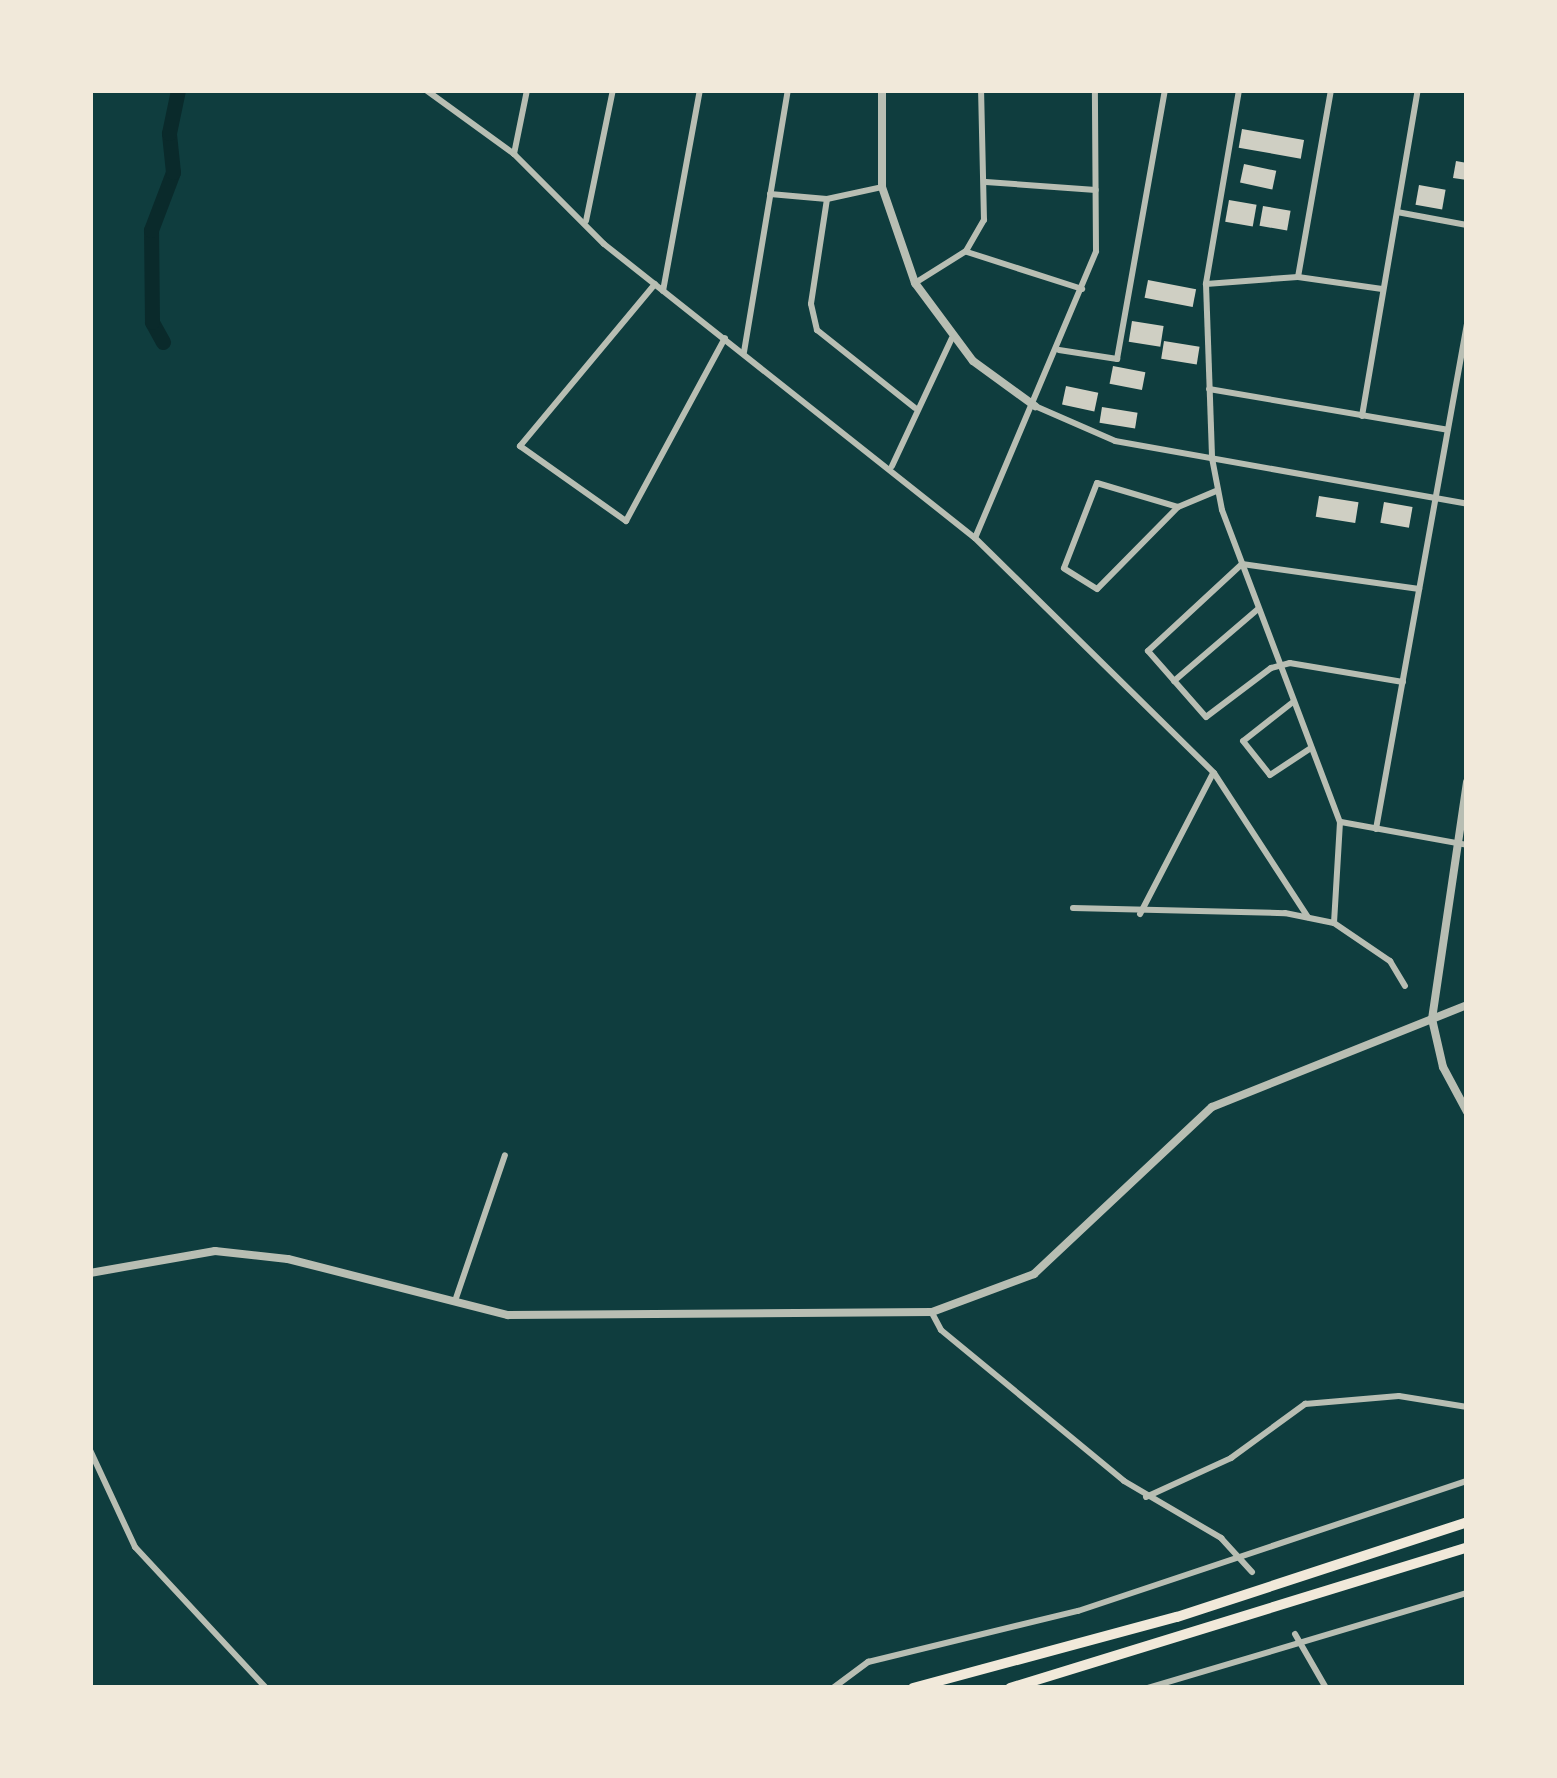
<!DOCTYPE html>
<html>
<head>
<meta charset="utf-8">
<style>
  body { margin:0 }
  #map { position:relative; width:1557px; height:1778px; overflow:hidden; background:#0f3d3e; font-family:Literata,serif }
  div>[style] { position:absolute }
  .canal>* { height:15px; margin:-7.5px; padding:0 7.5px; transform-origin:7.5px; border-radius:7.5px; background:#0a2a2b }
  .building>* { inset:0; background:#cfcfc3; transform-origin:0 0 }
  .minor>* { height:6px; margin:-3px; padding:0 3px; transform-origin:3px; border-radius:3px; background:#b8beb3 }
  .tertiary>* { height:8px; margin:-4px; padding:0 4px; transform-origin:4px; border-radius:4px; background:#b8beb3 }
  .motorway>* { height:10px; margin:-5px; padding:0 5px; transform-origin:5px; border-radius:5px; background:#f1e9da }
  span { translate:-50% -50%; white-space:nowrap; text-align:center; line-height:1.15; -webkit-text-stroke:12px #f1e9da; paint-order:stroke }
  .frame { position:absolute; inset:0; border:93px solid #f1e9da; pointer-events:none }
</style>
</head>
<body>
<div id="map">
  <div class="canal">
    <i style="left:163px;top:342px;width:23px;rotate:-119deg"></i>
    <i style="left:152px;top:322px;width:92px;rotate:-90.6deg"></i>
    <i style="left:151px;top:230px;width:62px;rotate:-69.2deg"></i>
    <i style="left:173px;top:172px;width:39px;rotate:-96deg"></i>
    <i style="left:169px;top:133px;width:44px;rotate:-78.2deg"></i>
  </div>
  <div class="building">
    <i style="left:1242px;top:129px;width:63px;height:19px;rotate:10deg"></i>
    <i style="clip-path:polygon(1456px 161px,1467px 163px,1467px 180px,1453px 178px)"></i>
    <i style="left:1244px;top:164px;width:33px;height:19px;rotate:12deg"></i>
    <i style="left:1419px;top:185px;width:27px;height:20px;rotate:10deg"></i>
    <i style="left:1229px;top:200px;width:28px;height:22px;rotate:10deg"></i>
    <i style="left:1263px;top:206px;width:28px;height:20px;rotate:10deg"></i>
    <i style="left:1148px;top:280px;width:49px;height:18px;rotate:11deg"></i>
    <i style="left:1132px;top:321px;width:32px;height:21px;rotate:9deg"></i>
    <i style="left:1164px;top:341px;width:36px;height:18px;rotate:9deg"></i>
    <i style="left:1113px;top:366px;width:33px;height:18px;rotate:11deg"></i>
    <i style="left:1066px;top:386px;width:33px;height:19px;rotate:12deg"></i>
    <i style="left:1102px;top:407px;width:36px;height:16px;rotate:9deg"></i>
    <i style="left:1319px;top:496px;width:40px;height:21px;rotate:9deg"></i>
    <i style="left:1384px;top:502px;width:29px;height:21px;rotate:10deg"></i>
  </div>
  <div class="minor">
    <i style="left:426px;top:90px;width:109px;rotate:36deg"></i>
    <i style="left:514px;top:154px;width:127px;rotate:45deg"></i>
    <i style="left:604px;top:244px;width:473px;rotate:38.4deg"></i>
    <i style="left:975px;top:538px;width:335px;rotate:44.5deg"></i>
    <i style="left:1214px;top:773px;width:172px;rotate:56.9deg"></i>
    <i style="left:1239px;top:90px;width:197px;rotate:99.7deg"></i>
    <i style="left:1206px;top:284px;width:174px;rotate:88deg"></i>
    <i style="left:1212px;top:458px;width:53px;rotate:79.1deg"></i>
    <i style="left:1222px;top:510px;width:334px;rotate:69.3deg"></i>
    <i style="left:1340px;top:822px;width:101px;rotate:93.4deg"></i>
    <i style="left:514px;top:154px;width:65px;rotate:-78.5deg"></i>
    <i style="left:986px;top:182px;width:110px;rotate:4.2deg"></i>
    <i style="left:770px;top:194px;width:57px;rotate:5deg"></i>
    <i style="left:827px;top:199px;width:56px;rotate:-12.3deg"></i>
    <i style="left:827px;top:199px;width:106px;rotate:98.7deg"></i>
    <i style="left:811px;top:304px;width:27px;rotate:77deg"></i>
    <i style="left:817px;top:330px;width:125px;rotate:38.5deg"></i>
    <i style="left:1397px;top:212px;width:71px;rotate:10.5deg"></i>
    <i style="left:586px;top:221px;width:134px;rotate:-78.4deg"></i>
    <i style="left:967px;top:252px;width:121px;rotate:17.8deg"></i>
    <i style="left:1298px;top:277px;width:190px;rotate:-80deg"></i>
    <i style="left:915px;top:283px;width:60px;rotate:-32.1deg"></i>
    <i style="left:966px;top:251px;width:36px;rotate:-60deg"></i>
    <i style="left:984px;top:220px;width:130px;rotate:-91.3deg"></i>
    <i style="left:655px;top:284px;width:211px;rotate:129.8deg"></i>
    <i style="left:520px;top:446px;width:130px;rotate:35.3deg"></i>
    <i style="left:626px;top:521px;width:208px;rotate:-61.6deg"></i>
    <i style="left:1206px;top:284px;width:92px;rotate:-4.4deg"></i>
    <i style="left:1298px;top:277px;width:85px;rotate:8.1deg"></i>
    <i style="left:663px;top:291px;width:204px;rotate:-79.6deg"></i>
    <i style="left:1059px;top:350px;width:59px;rotate:8.8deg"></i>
    <i style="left:1117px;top:359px;width:273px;rotate:-79.9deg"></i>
    <i style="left:744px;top:352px;width:266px;rotate:-80.5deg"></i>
    <i style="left:1209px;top:389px;width:242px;rotate:9.7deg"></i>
    <i style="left:1035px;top:406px;width:87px;rotate:23.6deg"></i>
    <i style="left:1115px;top:441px;width:358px;rotate:10.1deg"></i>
    <i style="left:1362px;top:416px;width:331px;rotate:-80.3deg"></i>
    <i style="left:892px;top:466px;width:141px;rotate:-64.9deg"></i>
    <i style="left:1178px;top:507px;width:115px;rotate:134.6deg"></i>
    <i style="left:1097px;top:589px;width:39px;rotate:-148deg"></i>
    <i style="left:1064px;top:568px;width:91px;rotate:-68.8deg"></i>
    <i style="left:1097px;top:483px;width:84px;rotate:16.5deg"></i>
    <i style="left:1178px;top:507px;width:41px;rotate:-22.8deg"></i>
    <i style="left:975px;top:538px;width:311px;rotate:-67.1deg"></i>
    <i style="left:1096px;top:251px;width:161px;rotate:-90.4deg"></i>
    <i style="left:1174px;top:681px;width:111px;rotate:-40.6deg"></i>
    <i style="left:1403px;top:682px;width:115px;rotate:-170.5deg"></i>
    <i style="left:1290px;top:663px;width:20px;rotate:165deg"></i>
    <i style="left:1271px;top:668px;width:81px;rotate:143deg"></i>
    <i style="left:1206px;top:717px;width:88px;rotate:-131.3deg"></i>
    <i style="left:1148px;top:651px;width:128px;rotate:-42.8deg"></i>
    <i style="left:1242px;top:564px;width:179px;rotate:8deg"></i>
    <i style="left:1293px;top:702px;width:63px;rotate:142deg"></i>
    <i style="left:1243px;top:741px;width:43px;rotate:51.5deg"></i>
    <i style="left:1270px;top:775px;width:49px;rotate:-33.4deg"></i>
    <i style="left:1341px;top:822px;width:128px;rotate:10.3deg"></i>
    <i style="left:1376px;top:829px;width:513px;rotate:-79.79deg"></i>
    <i style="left:1073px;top:908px;width:212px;rotate:1.4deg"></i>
    <i style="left:1285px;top:913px;width:50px;rotate:11.5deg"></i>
    <i style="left:1334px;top:923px;width:68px;rotate:34.2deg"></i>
    <i style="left:1390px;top:961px;width:29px;rotate:59deg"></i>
    <i style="left:1140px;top:914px;width:159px;rotate:-62.6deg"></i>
    <i style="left:455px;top:1301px;width:154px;rotate:-71.1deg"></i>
    <i style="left:932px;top:1313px;width:19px;rotate:62deg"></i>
    <i style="left:941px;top:1330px;width:237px;rotate:39.5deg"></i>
    <i style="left:1124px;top:1481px;width:113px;rotate:30.4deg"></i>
    <i style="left:1221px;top:1538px;width:46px;rotate:47.6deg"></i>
    <i style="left:90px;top:1450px;width:107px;rotate:65.1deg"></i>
    <i style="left:135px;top:1547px;width:192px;rotate:47.1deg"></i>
    <i style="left:1146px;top:1497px;width:94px;rotate:-24.6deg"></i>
    <i style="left:1231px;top:1458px;width:92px;rotate:-36.1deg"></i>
    <i style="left:1305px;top:1404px;width:94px;rotate:-4.9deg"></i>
    <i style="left:1399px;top:1396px;width:69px;rotate:9.2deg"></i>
    <i style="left:1295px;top:1634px;width:62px;rotate:60.1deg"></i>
    <i style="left:833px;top:1688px;width:44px;rotate:-36.6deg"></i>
    <i style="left:868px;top:1662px;width:216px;rotate:-13.7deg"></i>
    <i style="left:1078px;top:1611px;width:410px;rotate:-18.5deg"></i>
    <i style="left:1148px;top:1688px;width:333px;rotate:-16.6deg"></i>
  </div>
  <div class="tertiary">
    <i style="left:882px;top:90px;width:97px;rotate:90deg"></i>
    <i style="left:882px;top:187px;width:102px;rotate:71deg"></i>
    <i style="left:915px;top:283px;width:97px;rotate:53.4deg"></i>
    <i style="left:973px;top:361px;width:77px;rotate:36deg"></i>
    <i style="left:1467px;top:782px;width:240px;rotate:98.4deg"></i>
    <i style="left:1432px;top:1019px;width:49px;rotate:77.1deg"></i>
    <i style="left:1443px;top:1067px;width:51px;rotate:61.9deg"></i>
    <i style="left:90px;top:1273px;width:127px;rotate:-10deg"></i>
    <i style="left:215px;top:1251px;width:73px;rotate:6.3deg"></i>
    <i style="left:288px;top:1259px;width:227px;rotate:14.3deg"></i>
    <i style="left:508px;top:1315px;width:424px;rotate:-0.4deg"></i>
    <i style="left:932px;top:1312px;width:109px;rotate:-20.4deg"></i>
    <i style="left:1034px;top:1274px;width:244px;rotate:-43.2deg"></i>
    <i style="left:1212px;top:1107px;width:275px;rotate:-21.8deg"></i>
  </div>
  <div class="motorway">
    <i style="left:913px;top:1688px;width:273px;rotate:-15.1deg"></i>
    <i style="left:1177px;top:1617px;width:305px;rotate:-18.1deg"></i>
    <i style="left:1010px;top:1688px;width:478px;rotate:-17.1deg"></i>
  </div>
  <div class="frame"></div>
</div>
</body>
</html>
